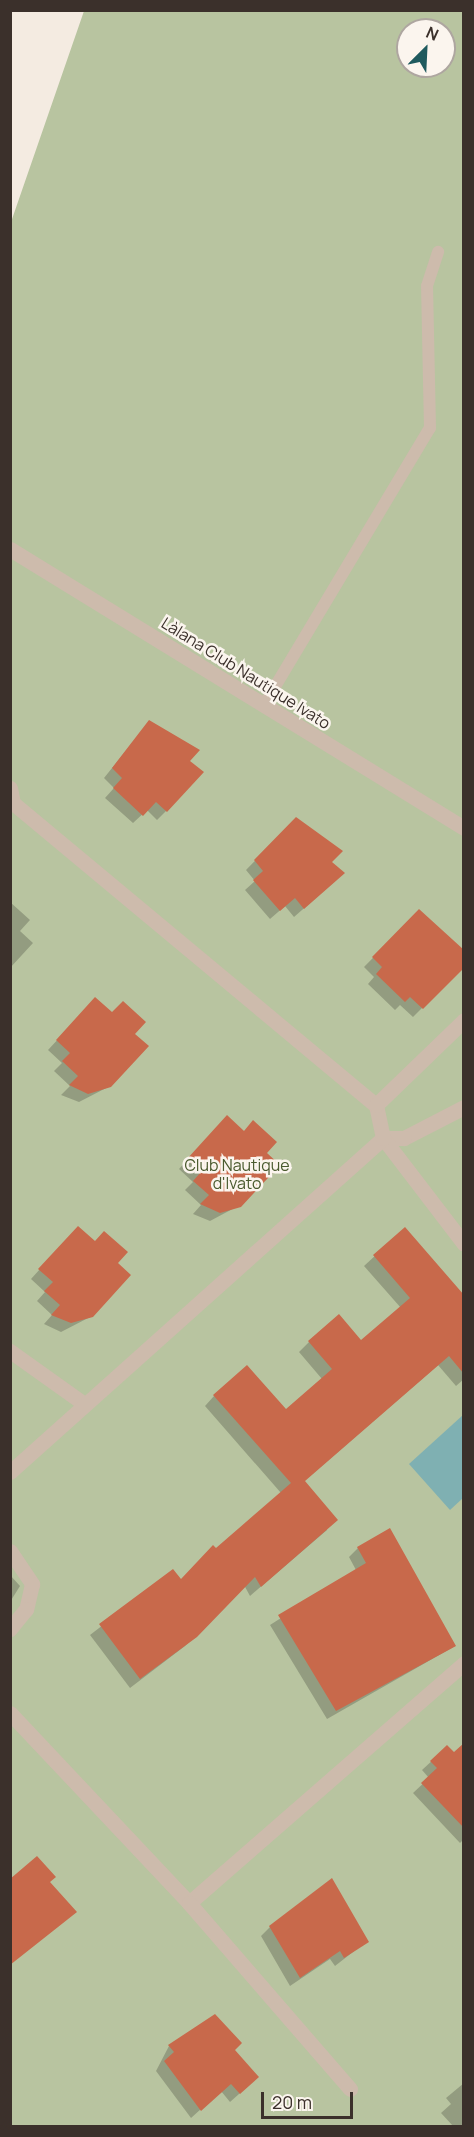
<!DOCTYPE html>
<html>
<head>
<meta charset="utf-8">
<style>
  body { margin:0 }
  #map { position:relative; width:474px; height:2137px; overflow:hidden; background:#f4ebe1; font-family:Manrope,sans-serif }
  div>[style] { position:absolute }
  .green>* { inset:0; background:#b8c4a0 }
  .water>* { inset:0; background:#7fb0b2 }
  .shadow>* { inset:0; background:#0003 }
  .building>* { inset:0; background:#c8694b }
  .service>* { height:12px; margin:-6px; padding:0 6px; transform-origin:6px; border-radius:6px; background:#cdbbac }
  .minor>* { height:15px; margin:-7.5px; padding:0 7.5px; transform-origin:7.5px; border-radius:7.5px; background:#cdbbac }
  span { translate:-50% -50%; white-space:nowrap; text-align:center; line-height:1.15; -webkit-text-stroke:5px #fbf5ee; paint-order:stroke }
  .street-label { font-size:16px; color:#3b302b }
  .park-label { font-size:16px; color:#4a5a2e }
  .frame { position:absolute; inset:0; border:12px solid #3b302b; pointer-events:none }
  .north { position:absolute; left:396px; top:18px; width:60px; height:60px; box-sizing:border-box; background:#fbf5ee; border:2px solid #aea6a0; border-radius:50%; rotate:24deg; font-size:16px; font-weight:700; line-height:24px; text-align:center; color:#3b302b }
  .north::after { content:''; display:block; margin:auto; width:21px; height:27px; background:#1f5a5e; clip-path:polygon(50% 0,100% 100%,50% 72%,0 100%) }
  .scale { position:absolute; left:261px; top:2092px; width:92px; height:27px; box-sizing:border-box; border:3px solid #3b302b; border-top:0; padding-left:8px; font-size:18px; line-height:21px; white-space:nowrap; color:#3b302b; -webkit-text-stroke:4px #fbf5ee; paint-order:stroke }
</style>
</head>
<body>
<div id="map">
  <div class="green">
    <i style="clip-path:polygon(evenodd,84px 11px,463px 11px,463px 2126px,11px 2126px,11px 222px,84px 11px,408px 30px,444px 30px,444px 66px,408px 66px,408px 30px)"></i>
  </div>
  <div class="water">
    <i style="clip-path:polygon(463px 1415px,463px 1498px,450px 1510px,409px 1464px)"></i>
  </div>
  <div class="shadow">
    <i style="clip-path:polygon(149px 722px,188px 762px,166px 811px,157px 820px,147px 810px,133px 823px,105px 798px,114px 788px,104px 778px)"></i>
    <i style="clip-path:polygon(296px 819px,330px 862px,334px 882px,294px 917px,285px 906px,270px 919px,245px 890px,255px 881px,246px 870px)"></i>
    <i style="clip-path:polygon(10px 902px,30px 920px,20px 931px,33px 943px,10px 968px)"></i>
    <i style="clip-path:polygon(419px 911px,464px 966px,413px 1017px,400px 1005px,395px 1010px,368px 984px,374px 977px,364px 967px)"></i>
    <i style="clip-path:polygon(87px 1008px,112px 1014px,133px 1034px,110px 1086px,79px 1102px,61px 1095px,70px 1086px,54px 1071px,62px 1063px,48px 1050px)"></i>
    <i style="clip-path:polygon(218px 1126px,265px 1153px,240px 1205px,210px 1221px,193px 1214px,201px 1205px,185px 1190px,193px 1182px,179px 1169px)"></i>
    <i style="clip-path:polygon(404px 1229px,464px 1297px,464px 1379px,456px 1386px,438px 1365px,303px 1482px,327px 1530px,250px 1596px,244px 1585px,185px 1646px,130px 1688px,90px 1635px,173px 1571px,180px 1581px,281px 1493px,205px 1406px,214px 1396px,285px 1411px,322px 1379px,299px 1352px,309px 1342px,338px 1316px,361px 1342px,401px 1308px,364px 1266px)"></i>
    <i style="clip-path:polygon(69px 1237px,94px 1243px,116px 1263px,92px 1316px,61px 1332px,44px 1324px,52px 1315px,37px 1301px,45px 1292px,31px 1279px)"></i>
    <i style="clip-path:polygon(358px 1548px,455px 1646px,327px 1719px,270px 1625px,356px 1570px,349px 1557px)"></i>
    <i style="clip-path:polygon(10px 1575px,20px 1586px,10px 1602px)"></i>
    <i style="clip-path:polygon(464px 1744px,464px 1839px,460px 1843px,413px 1793px,429px 1778px,422px 1770px,447px 1747px,453px 1754px)"></i>
    <i style="clip-path:polygon(270px 1927px,367px 1941px,335px 1966px,330px 1959px,290px 1986px,261px 1936px)"></i>
    <i style="clip-path:polygon(215px 2015px,248px 2086px,230px 2102px,221px 2091px,191px 2118px,156px 2071px,169px 2046px)"></i>
    <i style="clip-path:polygon(464px 2083px,464px 2126px,453px 2126px,441px 2113px,451px 2104px,446px 2098px)"></i>
  </div>
  <div class="building">
    <i style="clip-path:polygon(149px 720px,200px 750px,190px 761px,204px 772px,167px 812px,156px 802px,143px 816px,113px 788px,122px 778px,112px 768px)"></i>
    <i style="clip-path:polygon(296px 817px,343px 851px,332px 862px,345px 873px,304px 909px,295px 898px,280px 911px,253px 880px,263px 871px,254px 860px)"></i>
    <i style="clip-path:polygon(419px 909px,464px 950px,464px 968px,423px 1009px,410px 997px,405px 1002px,376px 974px,382px 967px,372px 957px)"></i>
    <i style="clip-path:polygon(95px 997px,112px 1012px,123px 1001px,146px 1022px,135px 1034px,149px 1046px,111px 1087px,88px 1094px,69px 1085px,78px 1076px,62px 1061px,70px 1053px,56px 1040px)"></i>
    <i style="clip-path:polygon(227px 1115px,244px 1131px,253px 1120px,277px 1142px,267px 1153px,280px 1165px,241px 1207px,220px 1213px,200px 1204px,209px 1195px,193px 1181px,201px 1172px,187px 1159px)"></i>
    <i style="clip-path:polygon(78px 1226px,95px 1241px,104px 1231px,128px 1252px,118px 1263px,131px 1275px,93px 1317px,71px 1323px,51px 1315px,60px 1305px,44px 1291px,53px 1282px,38px 1269px)"></i>
    <i style="clip-path:polygon(405px 1227px,464px 1295px,464px 1374px,449px 1356px,305px 1481px,338px 1520px,261px 1587px,255px 1577px,197px 1637px,140px 1679px,99px 1624px,173px 1569px,181px 1579px,213px 1545px,216px 1548px,291px 1483px,213px 1395px,247px 1365px,286px 1409px,332px 1369px,308px 1341px,339px 1314px,361px 1340px,410px 1298px,373px 1255px)"></i>
    <i style="clip-path:polygon(390px 1528px,456px 1646px,336px 1711px,278px 1615px,366px 1563px,357px 1547px)"></i>
    <i style="clip-path:polygon(464px 1743px,464px 1828px,421px 1783px,437px 1768px,430px 1761px,447px 1745px,454px 1752px)"></i>
    <i style="clip-path:polygon(37px 1856px,56px 1877px,50px 1882px,77px 1912px,10px 1965px,10px 1879px)"></i>
    <i style="clip-path:polygon(332px 1878px,369px 1942px,344px 1958px,340px 1951px,300px 1978px,269px 1926px)"></i>
    <i style="clip-path:polygon(215px 2014px,242px 2043px,235px 2050px,259px 2077px,240px 2094px,231px 2084px,201px 2111px,164px 2061px,174px 2052px,168px 2045px)"></i>
  </div>
  <div class="service">
    <i style="left:264px;top:705px;width:323px;rotate:-59.1deg"></i>
    <i style="left:430px;top:428px;width:142px;rotate:-91.2deg"></i>
    <i style="left:427px;top:286px;width:36px;rotate:-72deg"></i>
  </div>
  <div class="minor">
    <i style="left:10px;top:549px;width:533px;rotate:31.57deg"></i>
    <i style="left:10px;top:788px;width:15px;rotate:79deg"></i>
    <i style="left:13px;top:803px;width:472px;rotate:39.8deg"></i>
    <i style="left:464px;top:1107px;width:68px;rotate:152.7deg"></i>
    <i style="left:404px;top:1138px;width:21px;rotate:180deg"></i>
    <i style="left:383px;top:1138px;width:133px;rotate:52.6deg"></i>
    <i style="left:10px;top:1351px;width:90px;rotate:35.5deg"></i>
    <i style="left:10px;top:1472px;width:501px;rotate:-41.84deg"></i>
    <i style="left:383px;top:1138px;width:34px;rotate:-102deg"></i>
    <i style="left:376px;top:1105px;width:122px;rotate:-44deg"></i>
    <i style="left:10px;top:1551px;width:40px;rotate:56deg"></i>
    <i style="left:32px;top:1584px;width:26px;rotate:103deg"></i>
    <i style="left:26px;top:1609px;width:26px;rotate:129deg"></i>
    <i style="left:10px;top:1713px;width:261px;rotate:46.7deg"></i>
    <i style="left:189px;top:1903px;width:365px;rotate:-41.1deg"></i>
    <i style="left:189px;top:1903px;width:246px;rotate:49.1deg"></i>
  </div>
  <div class="street-label">
    <span style="left:246px;top:673px;rotate:32deg">Làlana Club Nautique Ivato</span>
  </div>
  <div class="park-label">
    <span style="left:237px;top:1174px">Club Nautique<br>d'Ivato</span>
  </div>
  <div class="frame"></div>
  <div class="north">N</div>
  <div class="scale">20 m</div>
</div>
</body>
</html>
